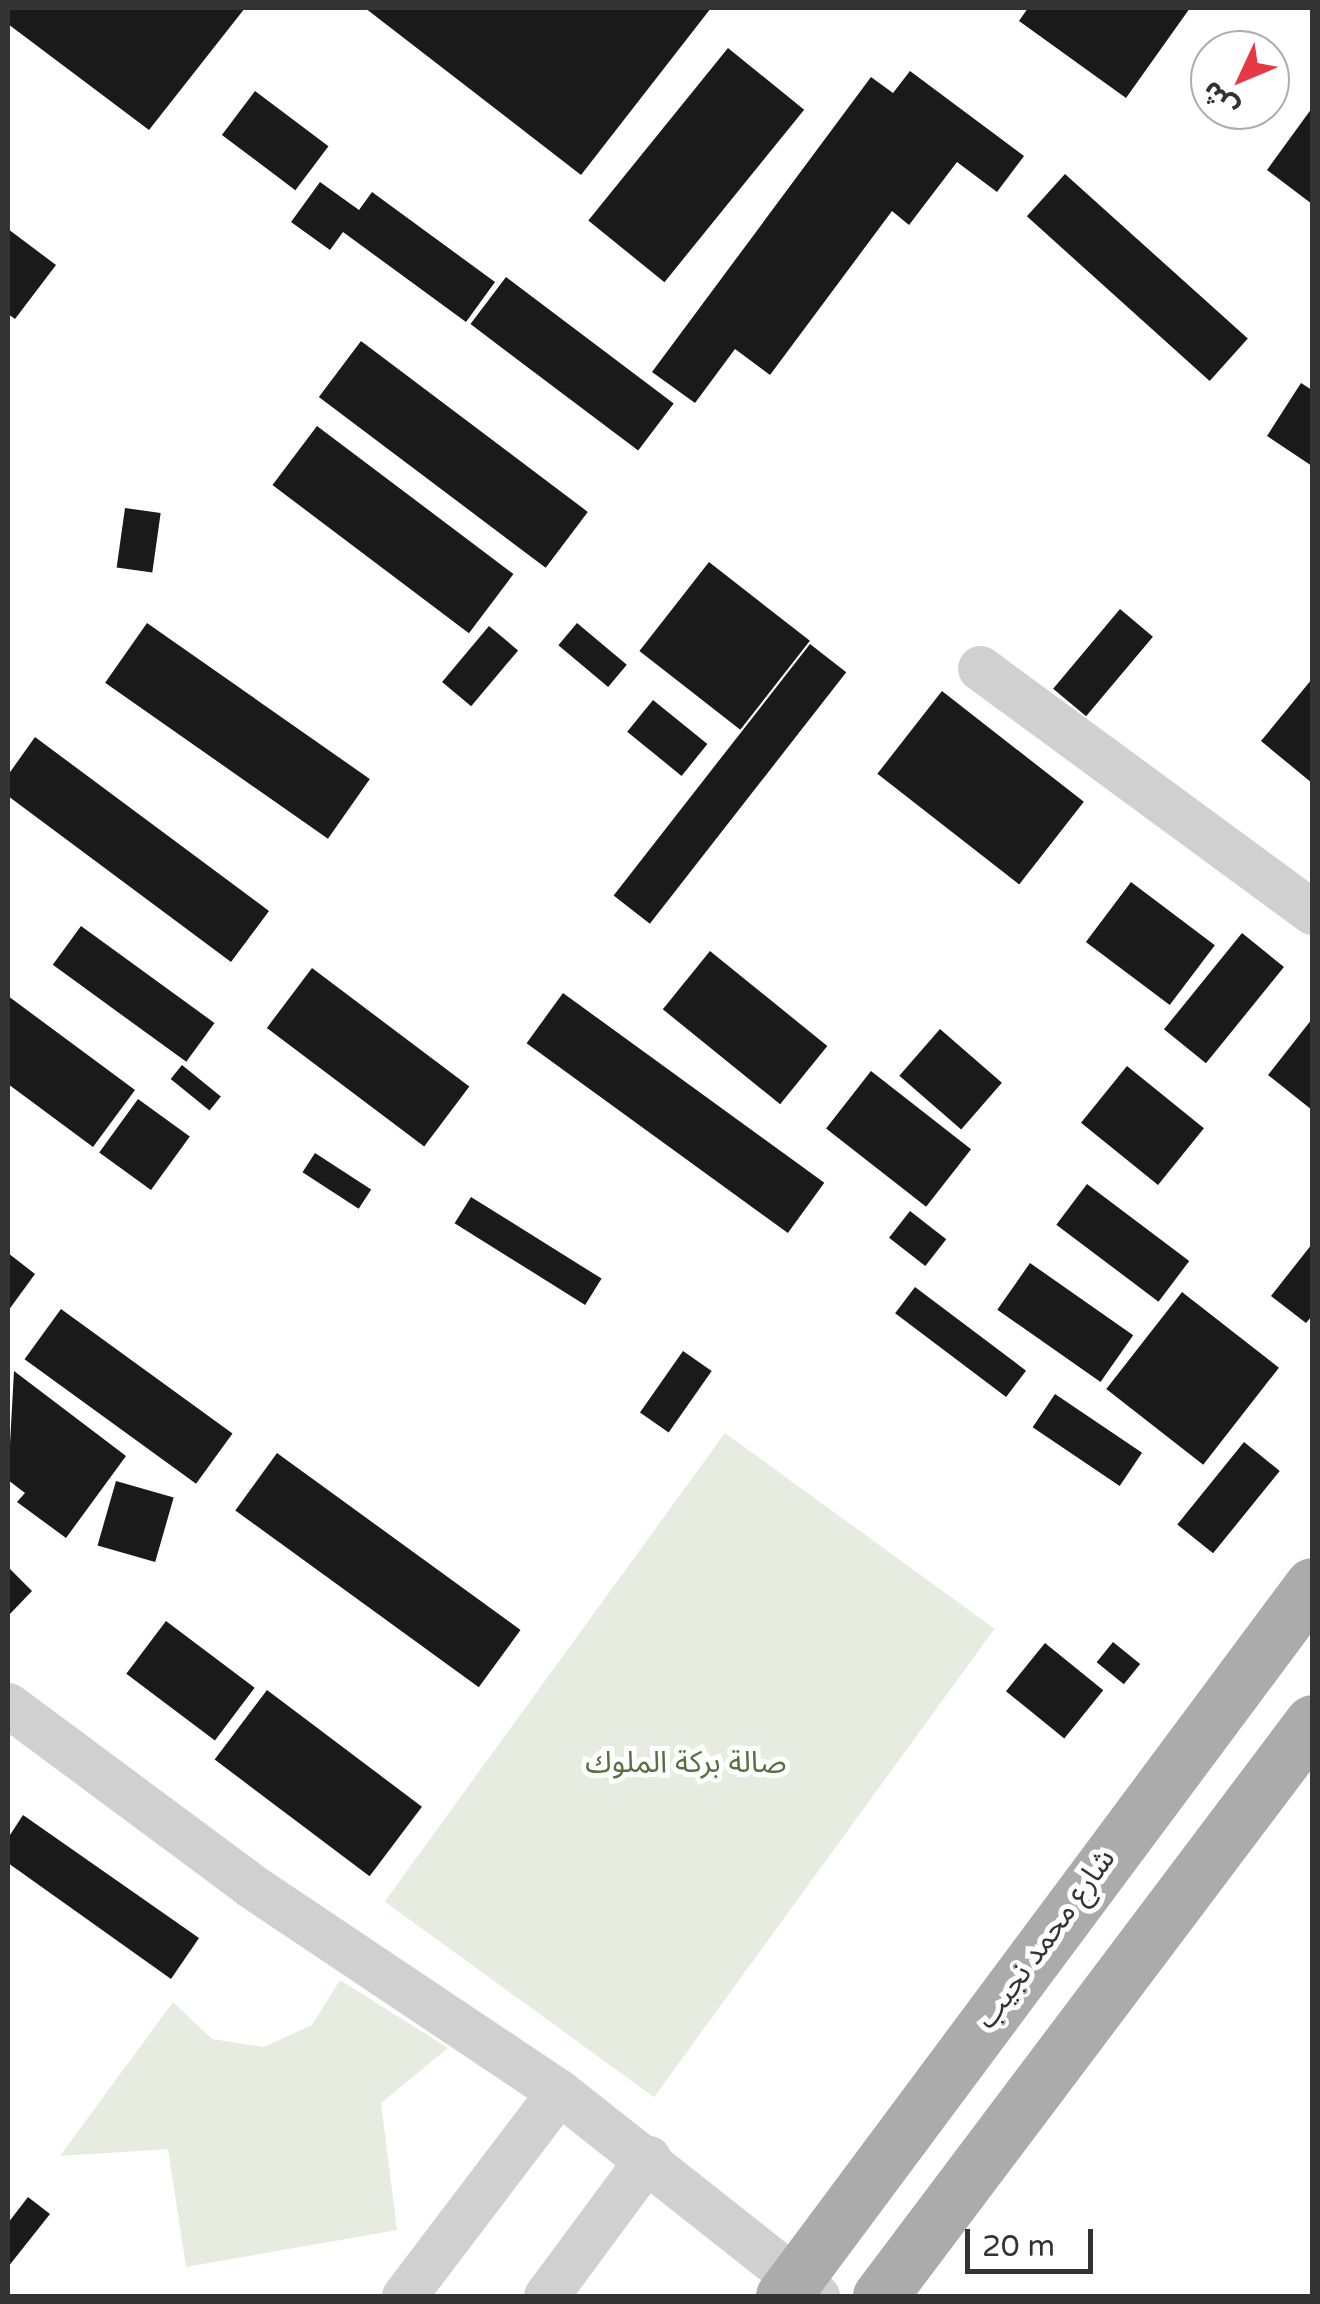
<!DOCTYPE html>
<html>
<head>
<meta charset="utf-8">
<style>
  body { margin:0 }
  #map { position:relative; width:1320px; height:2304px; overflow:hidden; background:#fff; font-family:"Varela Round","Noto Sans Arabic",sans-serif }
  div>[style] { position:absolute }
  .green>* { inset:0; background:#e6ecdf; transform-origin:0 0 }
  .building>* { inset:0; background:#1a1a1a; transform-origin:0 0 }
  .minor>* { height:45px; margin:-22.5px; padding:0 22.5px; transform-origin:22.5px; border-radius:22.5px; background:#d0d0d0 }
  .major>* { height:55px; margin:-27.5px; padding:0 27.5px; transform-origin:27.5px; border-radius:27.5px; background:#ababab }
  span { translate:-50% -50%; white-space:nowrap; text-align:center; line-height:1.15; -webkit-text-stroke:10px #fff; paint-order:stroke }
  .park-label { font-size:30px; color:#56703f }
  .street-label { font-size:30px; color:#333 }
  .frame { position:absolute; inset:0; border:10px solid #333; pointer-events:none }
  .north { position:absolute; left:1190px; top:30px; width:100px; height:100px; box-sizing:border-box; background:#fff; border:2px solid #adadad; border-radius:50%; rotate:226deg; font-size:28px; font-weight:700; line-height:40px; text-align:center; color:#333 }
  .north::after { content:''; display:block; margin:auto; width:35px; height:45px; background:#e63946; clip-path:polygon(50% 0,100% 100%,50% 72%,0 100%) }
  .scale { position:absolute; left:965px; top:2229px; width:128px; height:45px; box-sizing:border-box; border:5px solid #333; border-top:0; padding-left:12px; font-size:30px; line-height:35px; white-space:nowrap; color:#333; -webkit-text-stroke:8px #fff; paint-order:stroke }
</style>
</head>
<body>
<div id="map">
  <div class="green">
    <i style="left:725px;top:1433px;width:333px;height:579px;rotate:36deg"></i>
    <i style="clip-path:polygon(340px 1980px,448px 2048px,381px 2103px,397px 2230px,186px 2267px,168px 2149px,60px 2156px,173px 2002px,212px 2039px,264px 2047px,312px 2025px)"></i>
  </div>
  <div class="building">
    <i style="clip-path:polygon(8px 8px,245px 8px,149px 130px,8px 24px)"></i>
    <i style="clip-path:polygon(365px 8px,711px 8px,581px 175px)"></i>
    <i style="clip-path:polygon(1028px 8px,1190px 8px,1126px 98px,1019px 21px)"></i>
    <i style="left:728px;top:48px;width:98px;height:222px;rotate:39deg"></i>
    <i style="clip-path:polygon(910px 71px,1024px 156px,997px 192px,957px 162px,909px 225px,892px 211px,770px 375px,735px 349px,695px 403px,652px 372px,871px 77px,893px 93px)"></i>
    <i style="left:255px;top:91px;width:92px;height:55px;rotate:37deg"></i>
    <i style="clip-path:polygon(1312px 108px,1312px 204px,1267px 170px)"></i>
    <i style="left:1065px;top:174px;width:246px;height:57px;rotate:42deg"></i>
    <i style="clip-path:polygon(320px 182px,359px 210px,372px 192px,495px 282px,466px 322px,343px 232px,330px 250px,291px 222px)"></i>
    <i style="clip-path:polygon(8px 229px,56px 265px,15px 319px,8px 314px)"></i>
    <i style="left:506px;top:277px;width:210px;height:59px;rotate:37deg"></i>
    <i style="left:361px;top:341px;width:284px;height:70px;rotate:37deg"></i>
    <i style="clip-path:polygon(1301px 383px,1312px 390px,1312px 466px,1267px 436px)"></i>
    <i style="left:317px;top:426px;width:246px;height:74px;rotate:37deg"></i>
    <i style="left:125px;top:508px;width:36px;height:60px;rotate:8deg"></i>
    <i style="left:709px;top:562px;width:128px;height:113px;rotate:38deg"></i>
    <i style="left:1120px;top:609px;width:43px;height:104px;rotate:40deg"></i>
    <i style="left:147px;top:623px;width:272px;height:73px;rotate:35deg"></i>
    <i style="left:577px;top:623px;width:65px;height:29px;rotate:40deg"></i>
    <i style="left:489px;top:626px;width:38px;height:73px;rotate:40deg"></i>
    <i style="left:810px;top:644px;width:46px;height:319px;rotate:38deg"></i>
    <i style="clip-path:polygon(1312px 679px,1312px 783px,1261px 741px)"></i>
    <i style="left:942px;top:691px;width:180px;height:105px;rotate:38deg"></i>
    <i style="left:653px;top:700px;width:70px;height:41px;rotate:39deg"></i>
    <i style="clip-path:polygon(35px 737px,269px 911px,231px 962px,8px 796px,8px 775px)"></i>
    <i style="left:1131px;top:882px;width:105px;height:75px;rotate:37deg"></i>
    <i style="left:81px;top:926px;width:165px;height:48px;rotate:36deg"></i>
    <i style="left:1242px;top:933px;width:54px;height:124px;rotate:39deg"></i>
    <i style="left:710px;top:951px;width:151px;height:75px;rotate:39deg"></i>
    <i style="left:312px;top:968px;width:197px;height:75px;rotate:37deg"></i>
    <i style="left:563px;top:993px;width:323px;height:62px;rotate:36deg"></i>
    <i style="clip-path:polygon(8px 996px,135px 1090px,93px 1147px,8px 1084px)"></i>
    <i style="clip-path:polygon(1312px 1019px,1312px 1110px,1268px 1075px)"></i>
    <i style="left:940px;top:1029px;width:82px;height:62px;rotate:41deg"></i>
    <i style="left:182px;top:1065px;width:50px;height:18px;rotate:39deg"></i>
    <i style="left:1127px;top:1066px;width:99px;height:73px;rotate:39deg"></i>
    <i style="left:871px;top:1071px;width:127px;height:73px;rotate:38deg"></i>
    <i style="left:138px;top:1099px;width:64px;height:66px;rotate:36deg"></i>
    <i style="left:315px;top:1153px;width:67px;height:23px;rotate:33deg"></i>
    <i style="left:1087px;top:1184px;width:128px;height:51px;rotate:37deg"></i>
    <i style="left:471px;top:1197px;width:154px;height:31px;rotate:32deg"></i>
    <i style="left:910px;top:1211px;width:46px;height:34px;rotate:38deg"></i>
    <i style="clip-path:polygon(1312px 1244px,1312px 1316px,1306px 1323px,1271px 1296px)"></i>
    <i style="clip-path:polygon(8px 1253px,35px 1274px,8px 1311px)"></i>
    <i style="left:1030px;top:1263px;width:126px;height:57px;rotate:35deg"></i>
    <i style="left:915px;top:1287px;width:139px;height:33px;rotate:37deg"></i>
    <i style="left:1182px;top:1292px;width:123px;height:123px;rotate:38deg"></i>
    <i style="left:61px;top:1309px;width:212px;height:62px;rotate:36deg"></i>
    <i style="left:683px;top:1351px;width:35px;height:75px;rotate:35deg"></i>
    <i style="clip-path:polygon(14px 1371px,126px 1456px,66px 1538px,17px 1502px,25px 1493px,8px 1480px)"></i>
    <i style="left:1055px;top:1394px;width:105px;height:40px;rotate:34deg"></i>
    <i style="left:1244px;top:1442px;width:46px;height:106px;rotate:39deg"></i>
    <i style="left:277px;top:1453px;width:301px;height:71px;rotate:36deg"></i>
    <i style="left:116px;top:1481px;width:60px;height:67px;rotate:16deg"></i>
    <i style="clip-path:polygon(8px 1567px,32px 1591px,8px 1616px)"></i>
    <i style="left:166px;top:1621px;width:111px;height:66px;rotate:37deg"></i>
    <i style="left:1113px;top:1642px;width:35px;height:26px;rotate:39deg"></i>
    <i style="left:1045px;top:1643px;width:75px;height:62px;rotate:39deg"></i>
    <i style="left:267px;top:1690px;width:194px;height:87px;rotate:37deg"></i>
    <i style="clip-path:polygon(23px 1815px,199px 1938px,171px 1979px,8px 1863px,8px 1838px)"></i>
    <i style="clip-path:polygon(28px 2197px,50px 2214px,8px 2267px,8px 2223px)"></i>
  </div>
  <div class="minor">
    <i style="left:980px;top:668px;width:412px;rotate:36.3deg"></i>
    <i style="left:8px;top:1705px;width:302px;rotate:36.6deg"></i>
    <i style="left:250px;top:1885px;width:372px;rotate:33.8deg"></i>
    <i style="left:559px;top:2092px;width:329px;rotate:38.3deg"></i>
    <i style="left:404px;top:2296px;width:256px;rotate:-52.8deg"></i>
    <i style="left:546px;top:2296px;width:172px;rotate:-53.5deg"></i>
  </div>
  <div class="major">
    <i style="left:783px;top:2296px;width:886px;rotate:-53.35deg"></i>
    <i style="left:880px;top:2296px;width:718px;rotate:-53.03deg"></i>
  </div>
  <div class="park-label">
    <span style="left:686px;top:1763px">صالة بركة الملوك</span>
  </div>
  <div class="street-label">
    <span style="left:1046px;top:1939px;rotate:-54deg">شارع محمد نجيب</span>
  </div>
  <div class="frame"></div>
  <div class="north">ش</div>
  <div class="scale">20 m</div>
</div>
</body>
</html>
